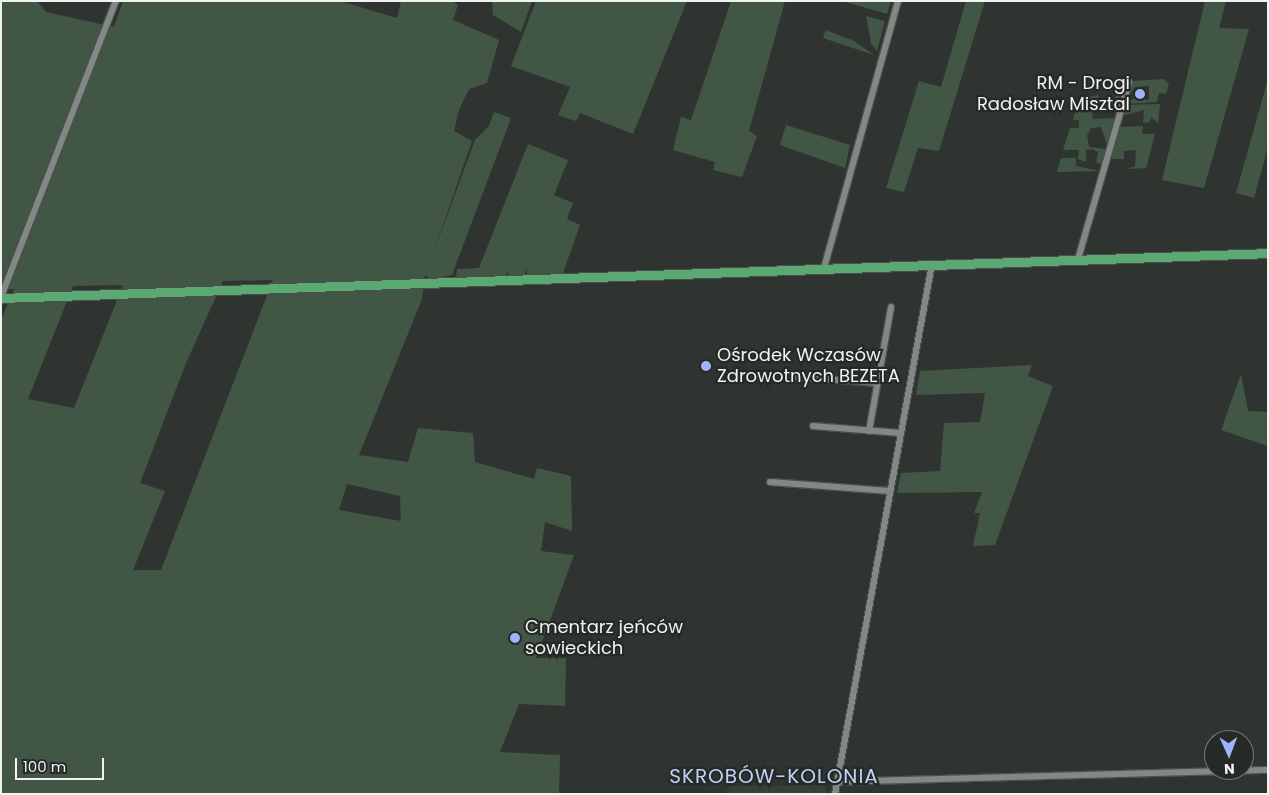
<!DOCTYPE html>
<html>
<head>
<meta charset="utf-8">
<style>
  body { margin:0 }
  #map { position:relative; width:1269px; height:795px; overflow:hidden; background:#303430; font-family:Poppins,sans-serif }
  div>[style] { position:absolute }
  .built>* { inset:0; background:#374038 }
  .green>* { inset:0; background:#425646 }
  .roads { filter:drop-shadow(1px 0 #4c504c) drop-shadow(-1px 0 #4c504c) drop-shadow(0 1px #4c504c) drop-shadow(0 -1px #4c504c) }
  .minor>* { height:6px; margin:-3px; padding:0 3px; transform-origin:3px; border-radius:3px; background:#828883 }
  .major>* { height:9px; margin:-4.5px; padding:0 4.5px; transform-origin:4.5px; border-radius:4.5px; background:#5aa872 }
  .dots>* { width:14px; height:14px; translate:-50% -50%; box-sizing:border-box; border:2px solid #262a26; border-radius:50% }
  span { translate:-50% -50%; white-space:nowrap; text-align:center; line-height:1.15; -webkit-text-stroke:4.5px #262a26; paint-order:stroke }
  .poi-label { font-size:18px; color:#f0f3f1 }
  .right { translate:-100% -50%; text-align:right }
  .left { translate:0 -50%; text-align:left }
  .quarter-label { font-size:20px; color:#c2d0f9; letter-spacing:1px }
  .frame { position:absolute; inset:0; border:2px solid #f0f3f1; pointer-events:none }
  .north { position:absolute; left:1204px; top:730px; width:50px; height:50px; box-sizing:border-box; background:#262a26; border:1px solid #777a77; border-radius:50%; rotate:178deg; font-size:14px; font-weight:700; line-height:20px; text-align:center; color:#f0f3f1 }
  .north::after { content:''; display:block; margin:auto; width:18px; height:22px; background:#9db4fd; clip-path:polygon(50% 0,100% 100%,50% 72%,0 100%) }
  .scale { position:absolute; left:15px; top:758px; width:89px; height:22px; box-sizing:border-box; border:2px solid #f0f3f1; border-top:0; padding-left:6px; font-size:15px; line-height:18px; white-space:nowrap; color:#f0f3f1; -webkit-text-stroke:4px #262a26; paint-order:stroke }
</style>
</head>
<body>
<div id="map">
  <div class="built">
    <i style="clip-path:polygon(826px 785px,826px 794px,727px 794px,730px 786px)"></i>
  </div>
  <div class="green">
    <i style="clip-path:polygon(evenodd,1px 1px,37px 1px,46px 12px,114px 27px,123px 1px,340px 1px,397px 18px,401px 1px,452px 1px,458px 5px,453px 20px,499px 40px,487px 83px,469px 89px,459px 110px,454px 131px,472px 141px,433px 254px,475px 140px,489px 126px,494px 112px,511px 118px,452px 275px,431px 279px,425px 275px,422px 299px,359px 455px,408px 462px,418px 428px,473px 433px,475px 462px,534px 479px,537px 468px,571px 476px,572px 531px,545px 522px,541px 551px,574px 555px,536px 658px,566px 658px,565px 706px,519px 704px,500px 752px,560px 755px,559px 794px,1px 794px,1px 320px,14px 289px,1px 289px,1px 1px,273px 280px,161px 570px,133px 570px,165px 491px,140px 483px,186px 363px,223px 281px,273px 280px,1px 1px,123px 285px,74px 408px,28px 399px,73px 286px,123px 285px,1px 1px,347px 484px,400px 496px,401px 521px,339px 510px,347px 484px)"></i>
    <i style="clip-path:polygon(492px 1px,532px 1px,521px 32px,493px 15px)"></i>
    <i style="clip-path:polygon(536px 1px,687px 1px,633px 134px,580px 113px,576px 121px,558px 115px,570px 87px,511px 66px)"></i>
    <i style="clip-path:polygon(731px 1px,785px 1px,749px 131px,757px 136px,742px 177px,713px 170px,715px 162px,673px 150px,681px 117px,691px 120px)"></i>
    <i style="clip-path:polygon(842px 1px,891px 1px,887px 14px)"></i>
    <i style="clip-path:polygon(966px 1px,985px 1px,939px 151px,918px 148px,904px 192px,886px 188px,919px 81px,941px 87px)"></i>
    <i style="clip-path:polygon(1205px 1px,1226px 1px,1219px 28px,1249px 29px,1204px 188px,1162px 180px)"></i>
    <i style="clip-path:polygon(866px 16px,885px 21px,877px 51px,871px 43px)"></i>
    <i style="clip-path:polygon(826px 30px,854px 41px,874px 55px,823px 38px)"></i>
    <i style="clip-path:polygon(1164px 79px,1169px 84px,1166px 94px,1159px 93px,1157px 102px,1126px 104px,1128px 99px,1149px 100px,1149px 86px,1135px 87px,1129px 95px,1132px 81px)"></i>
    <i style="clip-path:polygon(1268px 79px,1268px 147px,1254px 198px,1236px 193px)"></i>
    <i style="clip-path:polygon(1121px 90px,1117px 111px,1095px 105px,1097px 111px,1092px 112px,1093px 119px,1116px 118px,1107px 145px,1101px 127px,1091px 128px,1087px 135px,1089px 147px,1106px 149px,1102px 165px,1096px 162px,1098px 152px,1092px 149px,1086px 150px,1086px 162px,1078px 159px,1079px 150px,1063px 150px,1070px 128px,1079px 128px,1079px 120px,1073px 120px,1079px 99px,1098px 95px,1101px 102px,1112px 101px)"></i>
    <i style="clip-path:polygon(1160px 104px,1158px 123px,1151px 117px,1150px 122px,1143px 123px,1144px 110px,1121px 116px,1124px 105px)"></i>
    <i style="clip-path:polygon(786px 125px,850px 145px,845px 168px,780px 145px)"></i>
    <i style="clip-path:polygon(1143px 126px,1142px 134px,1155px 134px,1146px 168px,1126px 169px,1135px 166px,1136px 150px,1124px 151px,1124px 159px,1108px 159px,1118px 127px)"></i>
    <i style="clip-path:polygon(528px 144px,568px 160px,554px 195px,573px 203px,567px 219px,580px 225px,563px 273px,527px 275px,527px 269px,524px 275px,508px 275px,509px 271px,504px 276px,456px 278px,457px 269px,479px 268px)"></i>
    <i style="clip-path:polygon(1061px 158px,1076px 158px,1076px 166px,1100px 171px,1057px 172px)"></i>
    <i style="clip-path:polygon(1032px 365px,1028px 376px,1053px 386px,995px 545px,973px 546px,980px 513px,974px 513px,982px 492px,897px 493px,901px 473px,940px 471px,944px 423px,980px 422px,985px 393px,916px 395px,920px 371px)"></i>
    <i style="clip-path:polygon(1241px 374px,1248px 411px,1268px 412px,1268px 446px,1221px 430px)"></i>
  </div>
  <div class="roads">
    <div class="minor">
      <i style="left:1078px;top:259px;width:184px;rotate:-73.9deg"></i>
      <i style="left:824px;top:268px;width:277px;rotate:-74.5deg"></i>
      <i style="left:1px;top:297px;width:318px;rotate:-68.8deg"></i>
      <i style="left:784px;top:376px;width:94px;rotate:4.3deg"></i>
      <i style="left:813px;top:426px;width:88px;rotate:4.5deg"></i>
      <i style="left:869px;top:431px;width:126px;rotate:-79.9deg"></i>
      <i style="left:770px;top:482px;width:120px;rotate:4.3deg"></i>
      <i style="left:835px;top:782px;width:433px;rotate:-1.6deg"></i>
      <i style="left:835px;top:794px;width:539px;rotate:-79.63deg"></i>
    </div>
    <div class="major">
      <i style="left:1px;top:298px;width:1268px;rotate:-2.03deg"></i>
    </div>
  </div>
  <div class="dots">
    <i style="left:1140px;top:94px;background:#9db4fd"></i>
    <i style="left:706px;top:366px;background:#9db4fd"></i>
    <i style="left:515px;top:638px;background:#9db4fd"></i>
  </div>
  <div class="poi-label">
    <span class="right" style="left:1130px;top:94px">RM - Drogi<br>Radosław Misztal</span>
    <span class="left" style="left:717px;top:366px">Ośrodek Wczasów<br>Zdrowotnych BEZETA</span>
    <span class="left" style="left:525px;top:638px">Cmentarz jeńców<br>sowieckich</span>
  </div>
  <div class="quarter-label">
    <span style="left:774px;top:776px">SKROBÓW-KOLONIA</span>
  </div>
  <div class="frame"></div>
  <div class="north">N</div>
  <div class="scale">100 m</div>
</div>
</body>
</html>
